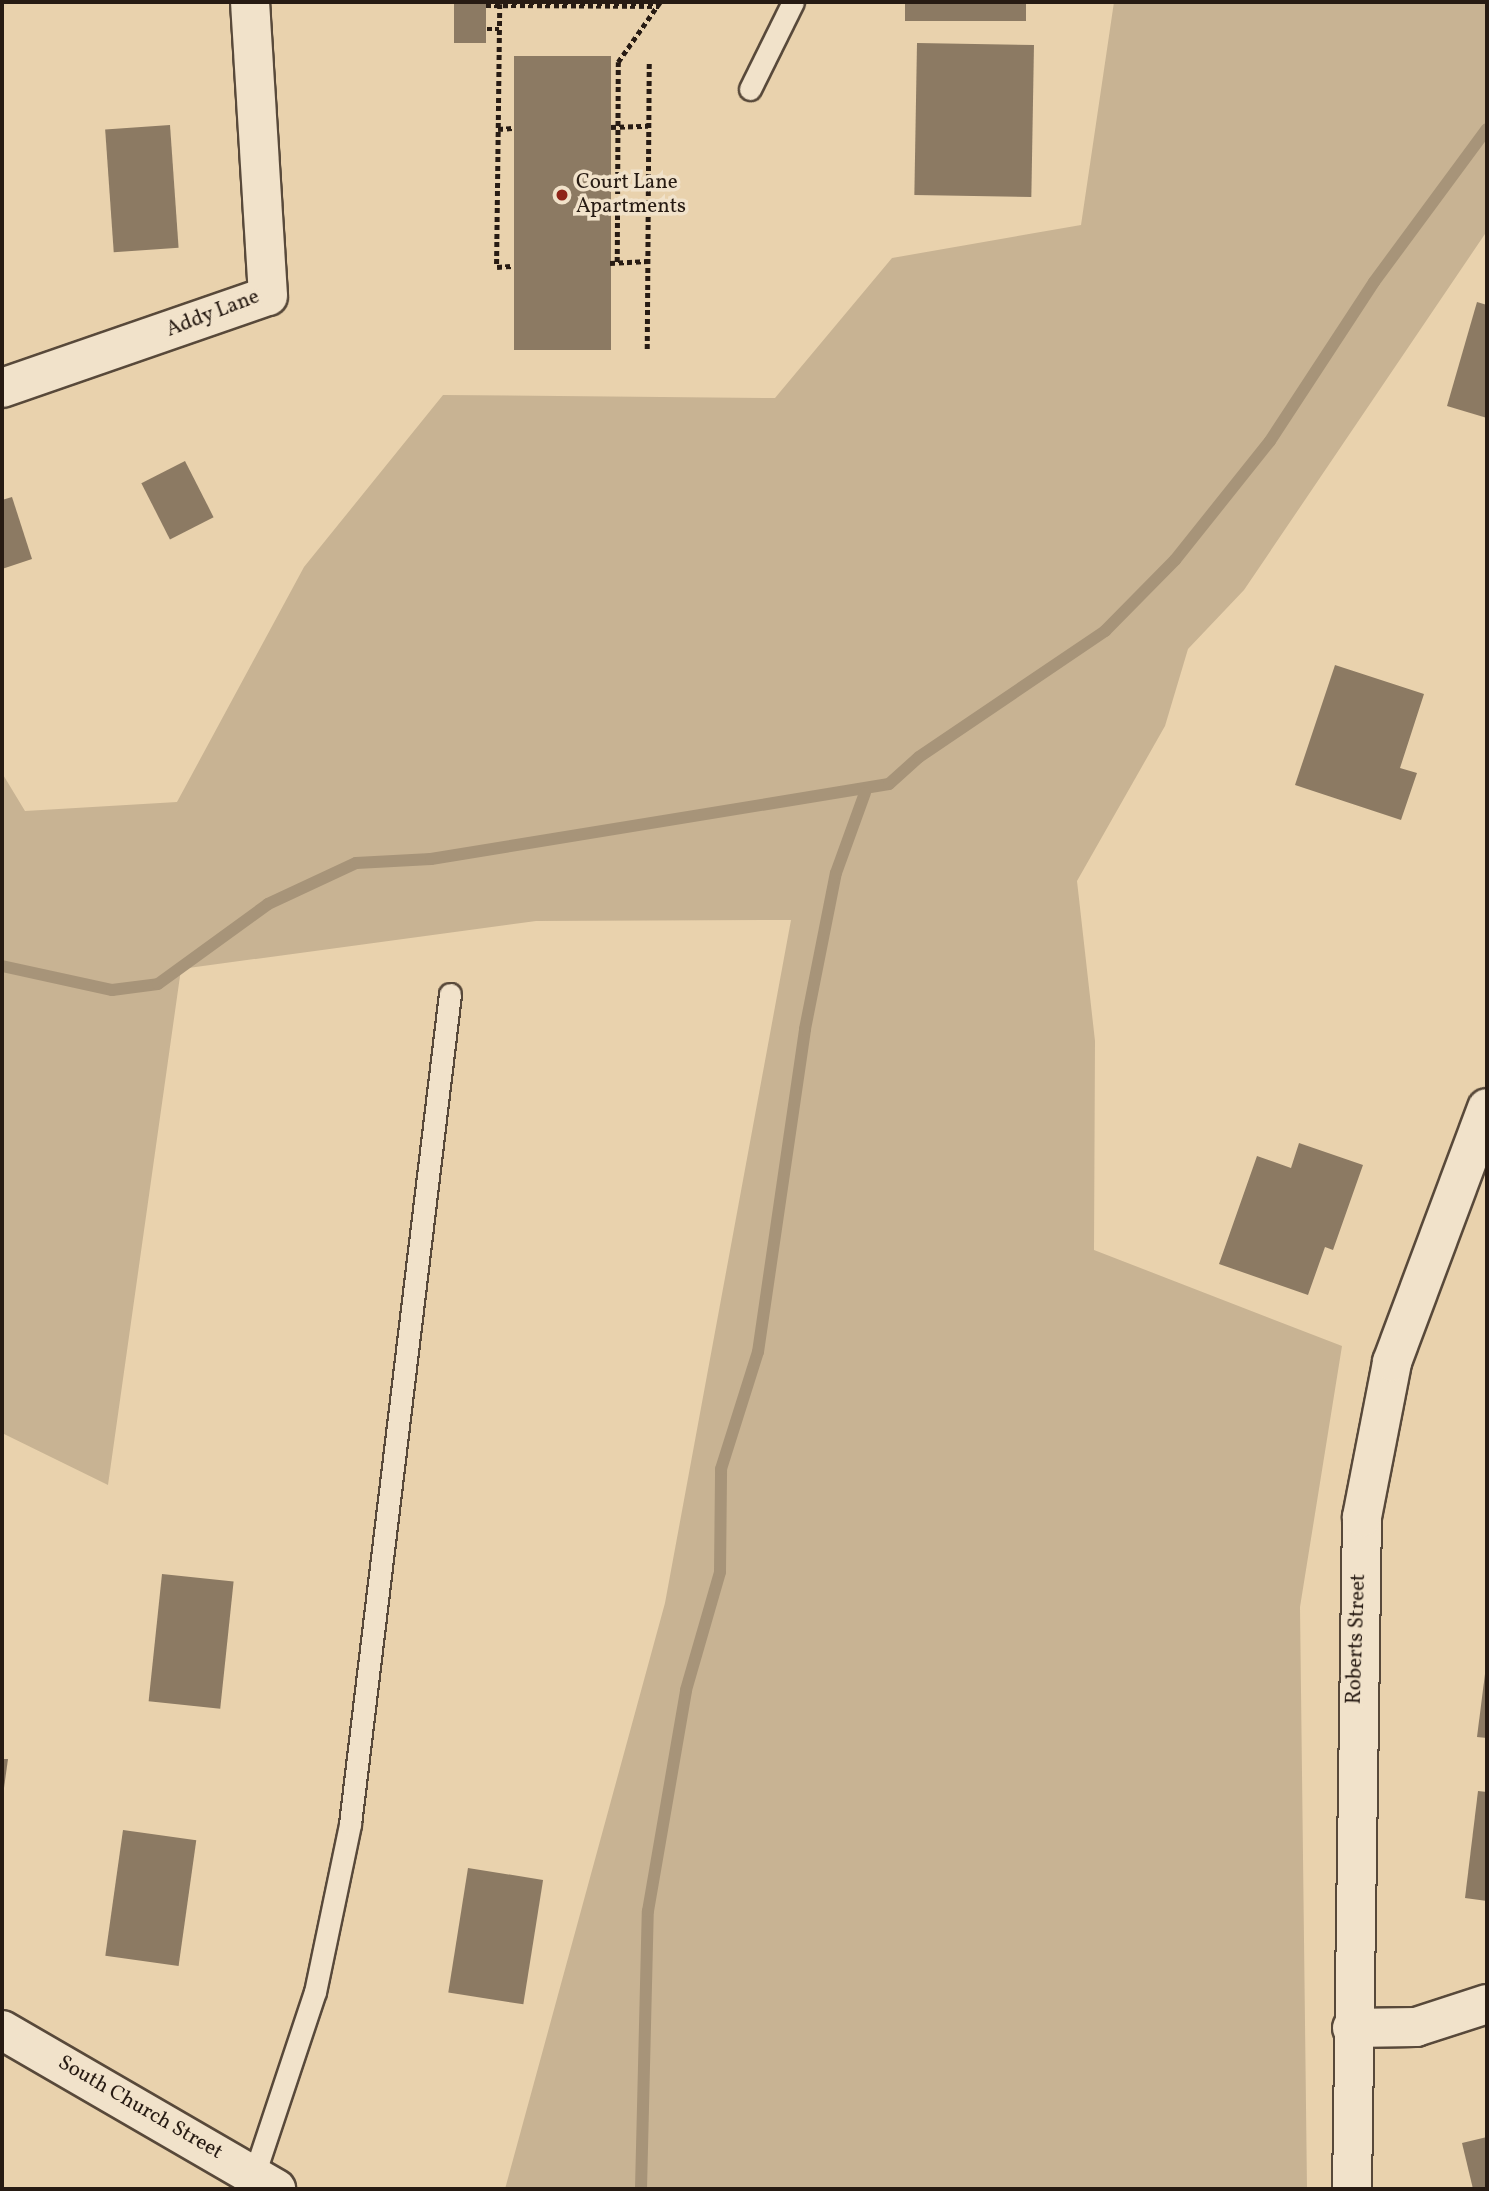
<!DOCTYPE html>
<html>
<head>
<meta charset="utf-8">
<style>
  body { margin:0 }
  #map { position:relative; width:1489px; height:2191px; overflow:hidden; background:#e9d2ad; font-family:Vollkorn,serif }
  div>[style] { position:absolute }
  .green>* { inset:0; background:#c8b393 }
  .stream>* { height:12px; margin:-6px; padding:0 6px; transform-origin:6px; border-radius:6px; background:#a79479 }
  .building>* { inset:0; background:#8c7a63; transform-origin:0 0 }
  .path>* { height:4.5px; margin-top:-2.25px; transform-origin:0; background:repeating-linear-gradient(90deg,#271b13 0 5px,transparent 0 8.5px) }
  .roads { filter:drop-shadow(2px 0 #58493a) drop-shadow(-2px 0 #58493a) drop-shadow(0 2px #58493a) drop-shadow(0 -2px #58493a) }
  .lane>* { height:21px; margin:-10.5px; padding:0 10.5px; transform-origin:10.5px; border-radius:10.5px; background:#f1e2ca }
  .street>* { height:38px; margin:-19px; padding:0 19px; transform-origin:19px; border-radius:19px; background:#f1e2ca }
  .dots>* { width:19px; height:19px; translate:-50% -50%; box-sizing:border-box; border:4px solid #f1e2ca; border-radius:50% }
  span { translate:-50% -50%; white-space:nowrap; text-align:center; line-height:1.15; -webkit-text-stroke:7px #f1e2ca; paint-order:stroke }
  .poi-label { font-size:21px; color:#271b13 }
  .left { translate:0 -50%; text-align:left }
  .street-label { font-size:21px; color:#271b13 }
  .frame { position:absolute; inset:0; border:4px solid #271b13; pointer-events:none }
</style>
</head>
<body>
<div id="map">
  <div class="green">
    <i style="clip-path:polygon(1114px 2px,1487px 2px,1487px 231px,1244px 590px,1188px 649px,1165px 726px,1077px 881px,1095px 1041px,1094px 1250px,1342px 1346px,1300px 1607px,1307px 2189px,505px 2189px,665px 1603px,791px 920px,536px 921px,181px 969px,108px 1485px,2px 1433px,2px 773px,25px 811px,177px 802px,304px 567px,443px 395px,775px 398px,892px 258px,1081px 225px)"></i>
  </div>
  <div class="stream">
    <i style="left:2px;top:966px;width:113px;rotate:12.3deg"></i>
    <i style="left:112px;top:990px;width:46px;rotate:-7.4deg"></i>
    <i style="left:158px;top:984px;width:136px;rotate:-36deg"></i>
    <i style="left:268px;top:904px;width:97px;rotate:-25deg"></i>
    <i style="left:356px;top:863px;width:75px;rotate:-3.1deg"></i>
    <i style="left:431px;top:859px;width:464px;rotate:-9.3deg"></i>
    <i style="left:889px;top:784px;width:40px;rotate:-42deg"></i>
    <i style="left:919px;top:757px;width:225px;rotate:-34.1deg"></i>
    <i style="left:1105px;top:631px;width:100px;rotate:-45.4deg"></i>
    <i style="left:1175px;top:560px;width:152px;rotate:-51.4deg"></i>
    <i style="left:1270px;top:441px;width:190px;rotate:-56.8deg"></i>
    <i style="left:1374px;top:282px;width:190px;rotate:-53.6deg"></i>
    <i style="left:641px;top:2189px;width:278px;rotate:-88.6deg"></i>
    <i style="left:648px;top:1911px;width:224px;rotate:-80.2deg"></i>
    <i style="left:686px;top:1690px;width:123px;rotate:-73.9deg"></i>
    <i style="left:720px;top:1572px;width:103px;rotate:-89.4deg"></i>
    <i style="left:721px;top:1469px;width:123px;rotate:-72.5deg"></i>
    <i style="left:758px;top:1352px;width:326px;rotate:-81.7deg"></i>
    <i style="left:805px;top:1029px;width:159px;rotate:-78.8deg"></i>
    <i style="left:836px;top:873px;width:85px;rotate:-70.1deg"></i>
  </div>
  <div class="building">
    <i style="left:454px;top:2px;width:32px;height:41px"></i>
    <i style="left:905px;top:2px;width:121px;height:19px"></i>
    <i style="left:917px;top:43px;width:117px;height:152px;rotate:1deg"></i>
    <i style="left:514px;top:56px;width:97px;height:294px"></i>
    <i style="left:170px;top:125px;width:123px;height:65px;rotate:86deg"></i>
    <i style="clip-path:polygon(1477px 302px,1487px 305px,1487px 418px,1447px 406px)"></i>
    <i style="left:185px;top:461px;width:63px;height:49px;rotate:63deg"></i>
    <i style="clip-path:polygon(12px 497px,32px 559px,2px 569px,2px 500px)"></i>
    <i style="clip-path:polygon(1335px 665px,1424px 694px,1400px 768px,1417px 773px,1401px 820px,1295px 785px)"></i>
    <i style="clip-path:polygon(1299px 1143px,1363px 1165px,1333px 1250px,1325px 1247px,1308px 1295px,1219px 1264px,1257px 1156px,1291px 1168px)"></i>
    <i style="left:162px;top:1574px;width:72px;height:128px;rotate:6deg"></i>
    <i style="clip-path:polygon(1486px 1666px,1487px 1666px,1487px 1738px,1477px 1737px)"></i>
    <i style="clip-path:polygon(2px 1759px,8px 1759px,3px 1795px,2px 1795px)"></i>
    <i style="clip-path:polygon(1478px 1791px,1487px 1792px,1487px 1901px,1465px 1898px)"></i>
    <i style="left:123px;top:1830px;width:74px;height:127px;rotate:8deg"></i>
    <i style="left:468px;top:1868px;width:76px;height:126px;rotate:9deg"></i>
    <i style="clip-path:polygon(1487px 2137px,1487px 2189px,1473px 2189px,1462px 2143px)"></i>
  </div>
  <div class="path">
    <i style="left:500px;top:4px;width:263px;rotate:90.7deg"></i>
    <i style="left:497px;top:267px;width:16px;rotate:-4deg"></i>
    <i style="left:486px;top:5px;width:173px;rotate:0.3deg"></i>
    <i style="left:487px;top:29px;width:12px"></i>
    <i style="left:611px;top:127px;width:37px;rotate:-2deg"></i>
    <i style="left:498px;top:129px;width:15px;rotate:-4deg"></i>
    <i style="left:617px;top:262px;width:200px;rotate:-89.7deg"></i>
    <i style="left:618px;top:62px;width:73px;rotate:-55deg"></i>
    <i style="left:610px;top:263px;width:38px;rotate:-3deg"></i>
    <i style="left:647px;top:349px;width:289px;rotate:-89.6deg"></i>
  </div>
  <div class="roads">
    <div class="lane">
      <i style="left:750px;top:89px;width:97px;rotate:-63.7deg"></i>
      <i style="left:254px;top:2175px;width:193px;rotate:-71.6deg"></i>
      <i style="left:315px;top:1992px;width:172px;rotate:-78.2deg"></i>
      <i style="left:350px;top:1824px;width:836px;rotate:-83.13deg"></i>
    </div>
    <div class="street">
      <i style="left:2px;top:388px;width:281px;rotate:-19.1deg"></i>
      <i style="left:268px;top:296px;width:295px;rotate:-93.5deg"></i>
      <i style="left:1352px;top:2028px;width:64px;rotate:-0.9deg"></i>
      <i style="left:1416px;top:2027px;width:75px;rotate:-17.9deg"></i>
      <i style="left:2px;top:2030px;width:317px;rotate:30.1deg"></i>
      <i style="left:1352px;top:2189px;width:672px;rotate:-89.15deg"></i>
      <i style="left:1362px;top:1517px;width:158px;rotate:-79deg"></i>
      <i style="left:1392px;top:1362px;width:271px;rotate:-69.5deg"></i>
    </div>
  </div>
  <div class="dots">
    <i style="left:562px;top:195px;background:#8f2418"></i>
  </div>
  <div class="poi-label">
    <span class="left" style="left:576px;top:195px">Court Lane<br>Apartments</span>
  </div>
  <div class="street-label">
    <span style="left:213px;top:314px;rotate:-21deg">Addy Lane</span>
    <span style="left:1357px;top:1639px;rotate:-88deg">Roberts Street</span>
    <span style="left:140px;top:2108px;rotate:30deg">South Church Street</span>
  </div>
  <div class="frame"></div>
</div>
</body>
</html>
